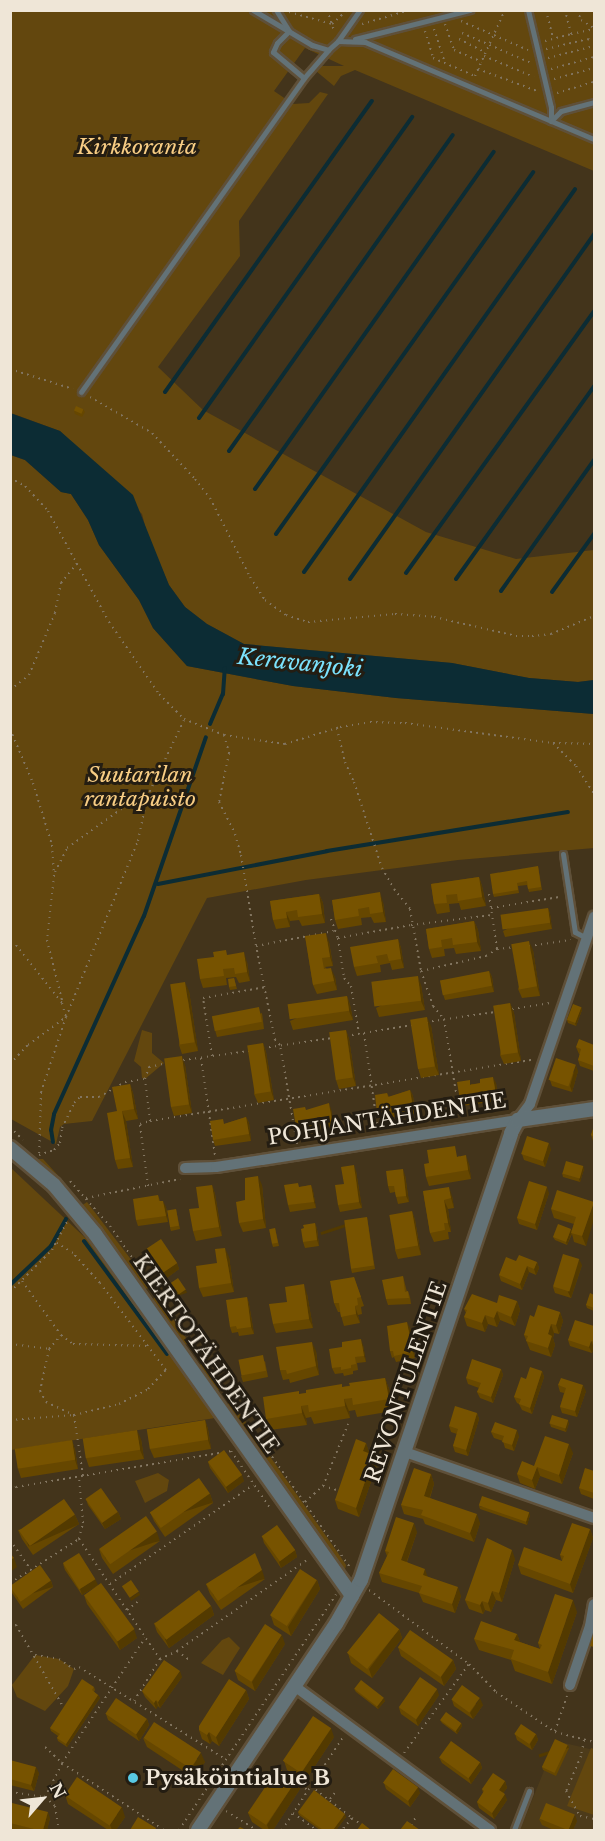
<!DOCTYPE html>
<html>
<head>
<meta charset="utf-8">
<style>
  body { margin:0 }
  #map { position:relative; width:605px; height:1841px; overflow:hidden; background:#43341b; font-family:"Libre Baskerville",serif }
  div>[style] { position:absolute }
  .built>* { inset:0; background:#4d3b1a }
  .green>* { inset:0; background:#63470e }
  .water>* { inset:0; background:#0c2c34 }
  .stream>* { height:4px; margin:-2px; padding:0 2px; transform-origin:2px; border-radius:2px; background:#0c2c34 }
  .path>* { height:2px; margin-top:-1px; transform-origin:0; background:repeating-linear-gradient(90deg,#827560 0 1.5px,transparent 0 6px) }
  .roads { filter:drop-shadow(2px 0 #5f5039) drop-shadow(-2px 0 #5f5039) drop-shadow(0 2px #5f5039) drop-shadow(0 -2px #5f5039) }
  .service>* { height:5px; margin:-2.5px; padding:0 2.5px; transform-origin:2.5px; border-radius:2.5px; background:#637277 }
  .minor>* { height:10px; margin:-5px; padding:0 5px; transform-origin:5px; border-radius:5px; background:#637277 }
  .tertiary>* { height:14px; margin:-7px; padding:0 7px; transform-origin:7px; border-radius:7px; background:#637277 }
  .wall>* { inset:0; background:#664700 }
  .shaded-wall>* { inset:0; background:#533a00; transform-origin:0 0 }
  .building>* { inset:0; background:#775300; transform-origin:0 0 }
  .dots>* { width:16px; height:16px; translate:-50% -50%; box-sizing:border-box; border:3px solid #241d12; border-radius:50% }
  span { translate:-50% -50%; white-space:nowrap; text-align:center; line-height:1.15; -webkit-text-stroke:6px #241d12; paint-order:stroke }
  .park-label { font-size:21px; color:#f8cd84; font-style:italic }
  .street-label { font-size:21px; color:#efe6d7 }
  .poi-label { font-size:21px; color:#efe6d7; font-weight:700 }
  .left { translate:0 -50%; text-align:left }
  .water-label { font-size:22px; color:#7be2fd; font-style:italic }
  .frame { position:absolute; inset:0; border:12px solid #efe6d7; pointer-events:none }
  .north { position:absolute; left:12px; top:1769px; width:60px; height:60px; -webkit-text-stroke:4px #241d12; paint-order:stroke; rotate:62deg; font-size:16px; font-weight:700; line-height:24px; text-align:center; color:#efe6d7 }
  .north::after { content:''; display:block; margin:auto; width:21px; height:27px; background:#efe6d7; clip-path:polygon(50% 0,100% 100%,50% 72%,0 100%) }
</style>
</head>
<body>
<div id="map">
  <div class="built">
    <i style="clip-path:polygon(556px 1741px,594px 1750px,594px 1830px,520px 1830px)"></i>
  </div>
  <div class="green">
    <i style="clip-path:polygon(11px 11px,594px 11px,594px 171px,355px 70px,341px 76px,334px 86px,316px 71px,320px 66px,344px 66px,305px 48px,274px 91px,293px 104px,309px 103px,320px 92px,328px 94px,239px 221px,240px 256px,158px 367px,203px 410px,426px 532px,516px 559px,594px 550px,594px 680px,578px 682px,529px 678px,452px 663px,244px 644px,207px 624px,185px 607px,169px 585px,148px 537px,142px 514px,60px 431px,11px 413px)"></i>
    <i style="clip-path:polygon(10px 455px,25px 460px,61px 492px,71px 494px,88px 520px,99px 545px,139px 600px,153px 628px,187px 666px,293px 686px,396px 698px,594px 714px,594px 848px,458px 860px,306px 880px,207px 898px,92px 1121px,64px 1124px,60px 1127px,56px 1144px,11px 1119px)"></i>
    <i style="clip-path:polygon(142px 1030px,152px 1033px,152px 1053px,164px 1063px,145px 1079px,142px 1078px,141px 1067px,134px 1061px)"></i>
    <i style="clip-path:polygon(38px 1159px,43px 1159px,64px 1182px,61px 1184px)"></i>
    <i style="clip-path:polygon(10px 1167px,94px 1246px,215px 1418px,11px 1450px)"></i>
    <i style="clip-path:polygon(87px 1202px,149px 1283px,148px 1288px,143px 1290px,81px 1206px)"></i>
    <i style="clip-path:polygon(157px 1296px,188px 1341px,188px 1344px,182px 1345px,150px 1301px)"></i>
    <i style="clip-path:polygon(206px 1364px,221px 1388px,218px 1391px,215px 1391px,196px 1365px)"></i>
    <i style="clip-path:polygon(231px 1401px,338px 1553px,346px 1565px,345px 1570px,342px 1570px,226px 1406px)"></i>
    <i style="clip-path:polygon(158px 1473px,169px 1480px,167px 1491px,145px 1503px,135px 1481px)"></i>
    <i style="clip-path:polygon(229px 1637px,240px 1648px,223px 1675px,201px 1663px,222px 1640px)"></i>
    <i style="clip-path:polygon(35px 1655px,59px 1659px,74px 1669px,68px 1686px,45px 1711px,17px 1697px,12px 1685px)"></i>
    <i style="clip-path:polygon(591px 1748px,594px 1749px,594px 1815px,567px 1806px)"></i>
  </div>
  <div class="water">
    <i style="clip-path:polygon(10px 413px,60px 431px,133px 495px,169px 585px,185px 607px,207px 624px,244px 644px,452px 663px,529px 678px,578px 682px,594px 680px,594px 714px,396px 698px,293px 686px,187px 666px,153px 628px,139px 600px,99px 545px,88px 520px,71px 494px,61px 492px,25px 460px,11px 455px)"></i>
  </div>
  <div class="stream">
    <i style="left:165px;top:392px;width:357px;rotate:-54.6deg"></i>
    <i style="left:199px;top:418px;width:369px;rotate:-54.7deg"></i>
    <i style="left:229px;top:451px;width:387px;rotate:-54.7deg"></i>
    <i style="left:255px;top:489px;width:413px;rotate:-54.7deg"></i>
    <i style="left:276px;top:534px;width:444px;rotate:-54.6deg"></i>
    <i style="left:304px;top:572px;width:469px;rotate:-54.7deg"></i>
    <i style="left:406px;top:573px;width:322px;rotate:-54.3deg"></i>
    <i style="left:350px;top:579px;width:423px;rotate:-54.7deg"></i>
    <i style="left:456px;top:579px;width:237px;rotate:-54.4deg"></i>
    <i style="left:501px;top:591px;width:161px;rotate:-54.6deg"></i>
    <i style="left:552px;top:592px;width:72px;rotate:-54.1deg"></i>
    <i style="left:210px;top:724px;width:33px;rotate:-67deg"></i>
    <i style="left:223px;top:694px;width:26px;rotate:-86deg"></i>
    <i style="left:158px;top:884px;width:172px;rotate:-11deg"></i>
    <i style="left:327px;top:851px;width:244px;rotate:-9.2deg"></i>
    <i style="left:53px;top:1142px;width:12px;rotate:-99deg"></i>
    <i style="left:51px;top:1130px;width:16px;rotate:-79deg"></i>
    <i style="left:54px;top:1114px;width:217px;rotate:-65.6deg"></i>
    <i style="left:144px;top:916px;width:189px;rotate:-70.9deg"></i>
    <i style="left:84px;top:1241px;width:140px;rotate:53.7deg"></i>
    <i style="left:10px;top:1285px;width:57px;rotate:-43.6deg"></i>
    <i style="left:51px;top:1246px;width:31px;rotate:-61deg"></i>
  </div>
  <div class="path">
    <i style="left:327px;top:10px;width:21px;rotate:71deg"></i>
    <i style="left:546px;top:10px;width:30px;rotate:76deg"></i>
    <i style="left:577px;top:10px;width:11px;rotate:68deg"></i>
    <i style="left:581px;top:20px;width:15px;rotate:32deg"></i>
    <i style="left:289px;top:12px;width:45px;rotate:15.6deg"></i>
    <i style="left:332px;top:24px;width:21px;rotate:-43deg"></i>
    <i style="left:461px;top:21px;width:73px;rotate:23.4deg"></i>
    <i style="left:362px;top:24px;width:50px;rotate:-16.3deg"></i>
    <i style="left:445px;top:24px;width:28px;rotate:71deg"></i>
    <i style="left:454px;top:50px;width:30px;rotate:23deg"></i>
    <i style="left:434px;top:29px;width:36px;rotate:72deg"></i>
    <i style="left:425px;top:31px;width:28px;rotate:73deg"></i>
    <i style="left:433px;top:58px;width:46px;rotate:23.2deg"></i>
    <i style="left:462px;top:33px;width:75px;rotate:23.5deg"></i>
    <i style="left:571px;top:34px;width:24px;rotate:-12deg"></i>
    <i style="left:459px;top:39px;width:30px;rotate:27deg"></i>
    <i style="left:545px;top:41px;width:27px;rotate:-15deg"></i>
    <i style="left:571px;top:34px;width:25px;rotate:-104deg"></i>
    <i style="left:546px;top:49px;width:43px;rotate:-13.4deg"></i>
    <i style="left:588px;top:39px;width:7px;rotate:27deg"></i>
    <i style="left:484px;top:56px;width:54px;rotate:22.8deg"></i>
    <i style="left:548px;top:58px;width:48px;rotate:-14.6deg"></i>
    <i style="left:478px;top:69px;width:63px;rotate:20.4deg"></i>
    <i style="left:551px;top:69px;width:45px;rotate:-15.6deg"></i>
    <i style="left:475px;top:76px;width:72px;rotate:-65.6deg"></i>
    <i style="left:554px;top:79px;width:41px;rotate:-15.4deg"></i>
    <i style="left:557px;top:93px;width:39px;rotate:-17deg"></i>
    <i style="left:10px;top:369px;width:66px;rotate:17.6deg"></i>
    <i style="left:90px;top:397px;width:72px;rotate:30.1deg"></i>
    <i style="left:152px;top:433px;width:63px;rotate:46.9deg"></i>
    <i style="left:195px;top:479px;width:24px;rotate:52deg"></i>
    <i style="left:210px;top:498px;width:89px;rotate:63.1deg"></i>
    <i style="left:250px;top:577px;width:27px;rotate:57deg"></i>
    <i style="left:265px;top:600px;width:26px;rotate:36deg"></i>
    <i style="left:286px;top:615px;width:23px;rotate:18deg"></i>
    <i style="left:308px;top:622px;width:87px;rotate:-5.3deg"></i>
    <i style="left:395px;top:614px;width:39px;rotate:4deg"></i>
    <i style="left:434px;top:617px;width:84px;rotate:13deg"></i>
    <i style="left:516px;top:636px;width:16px"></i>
    <i style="left:532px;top:636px;width:19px;rotate:-6deg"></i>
    <i style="left:551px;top:634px;width:47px;rotate:-22.7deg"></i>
    <i style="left:10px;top:478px;width:17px;rotate:28deg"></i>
    <i style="left:25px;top:486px;width:34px;rotate:47deg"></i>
    <i style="left:48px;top:511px;width:127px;rotate:61.2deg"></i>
    <i style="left:109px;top:622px;width:88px;rotate:55.2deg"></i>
    <i style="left:159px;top:694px;width:35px;rotate:45deg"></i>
    <i style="left:184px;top:719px;width:43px;rotate:21.8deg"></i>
    <i style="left:224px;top:735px;width:62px;rotate:8.4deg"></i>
    <i style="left:285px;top:744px;width:58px;rotate:-17.2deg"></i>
    <i style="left:340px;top:727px;width:30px;rotate:-9deg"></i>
    <i style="left:370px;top:722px;width:35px;rotate:2deg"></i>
    <i style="left:405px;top:723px;width:149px;rotate:7.7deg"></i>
    <i style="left:553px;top:743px;width:41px;rotate:1.4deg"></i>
    <i style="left:10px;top:690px;width:24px;rotate:-38deg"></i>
    <i style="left:29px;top:675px;width:67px;rotate:-67.2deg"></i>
    <i style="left:55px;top:613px;width:31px;rotate:-79deg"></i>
    <i style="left:61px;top:583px;width:26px;rotate:-51deg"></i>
    <i style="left:337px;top:728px;width:35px;rotate:77deg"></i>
    <i style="left:345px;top:762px;width:22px;rotate:66deg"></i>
    <i style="left:354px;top:782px;width:90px;rotate:72deg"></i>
    <i style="left:382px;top:868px;width:24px;rotate:60deg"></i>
    <i style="left:394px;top:889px;width:26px;rotate:51deg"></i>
    <i style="left:410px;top:909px;width:63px;rotate:79.9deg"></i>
    <i style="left:421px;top:971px;width:37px;rotate:71deg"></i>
    <i style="left:433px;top:1006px;width:17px;rotate:50deg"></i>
    <i style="left:444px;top:1019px;width:99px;rotate:80.7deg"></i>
    <i style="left:10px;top:729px;width:59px;rotate:66.9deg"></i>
    <i style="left:33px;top:783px;width:65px;rotate:73deg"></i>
    <i style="left:52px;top:845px;width:30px;rotate:86deg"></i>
    <i style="left:54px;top:875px;width:65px;rotate:96.1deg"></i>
    <i style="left:47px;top:940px;width:62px;rotate:76deg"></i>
    <i style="left:224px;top:735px;width:19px;rotate:74deg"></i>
    <i style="left:229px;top:753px;width:50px;rotate:101.5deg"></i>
    <i style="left:219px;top:802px;width:36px;rotate:63deg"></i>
    <i style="left:235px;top:834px;width:22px;rotate:74deg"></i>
    <i style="left:241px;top:855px;width:92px;rotate:80.6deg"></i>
    <i style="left:553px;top:743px;width:33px;rotate:45deg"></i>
    <i style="left:576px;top:766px;width:33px;rotate:57deg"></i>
    <i style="left:55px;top:872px;width:27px;rotate:-63deg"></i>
    <i style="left:67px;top:848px;width:79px;rotate:-35.7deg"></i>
    <i style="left:131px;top:802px;width:17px;rotate:-17deg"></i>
    <i style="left:489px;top:894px;width:56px;rotate:81.7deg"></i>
    <i style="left:491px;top:908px;width:69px;rotate:-9.2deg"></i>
    <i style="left:331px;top:919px;width:20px;rotate:70deg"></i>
    <i style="left:338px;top:938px;width:40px;rotate:81.5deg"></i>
    <i style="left:344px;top:978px;width:11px;rotate:49deg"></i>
    <i style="left:351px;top:986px;width:49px;rotate:80.5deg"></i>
    <i style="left:338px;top:938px;width:74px;rotate:-10.1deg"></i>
    <i style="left:411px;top:925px;width:82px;rotate:-7deg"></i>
    <i style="left:10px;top:943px;width:6px;rotate:18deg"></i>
    <i style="left:16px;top:945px;width:74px;rotate:51.6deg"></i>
    <i style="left:62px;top:1003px;width:15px;rotate:74deg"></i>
    <i style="left:66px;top:1017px;width:79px;rotate:108.4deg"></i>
    <i style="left:41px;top:1092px;width:63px;rotate:91.8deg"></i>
    <i style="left:39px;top:1155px;width:16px;rotate:-18deg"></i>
    <i style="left:54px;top:1150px;width:9px;rotate:-49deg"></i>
    <i style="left:60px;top:1143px;width:15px;rotate:-82deg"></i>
    <i style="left:62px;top:1128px;width:28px;rotate:-64deg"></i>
    <i style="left:74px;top:1103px;width:8px;rotate:-45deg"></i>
    <i style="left:80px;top:1097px;width:19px"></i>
    <i style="left:99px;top:1097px;width:30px;rotate:-30deg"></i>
    <i style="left:125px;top:1082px;width:20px;rotate:-9deg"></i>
    <i style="left:529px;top:946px;width:42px;rotate:-8.1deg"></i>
    <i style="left:421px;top:971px;width:67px;rotate:-13deg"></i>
    <i style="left:486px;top:956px;width:13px;rotate:-32deg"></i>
    <i style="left:497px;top:949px;width:17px;rotate:-7deg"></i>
    <i style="left:512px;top:1009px;width:39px;rotate:-9deg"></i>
    <i style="left:426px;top:1022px;width:70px;rotate:-8.2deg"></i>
    <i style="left:364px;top:1033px;width:98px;rotate:81.8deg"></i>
    <i style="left:346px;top:1036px;width:67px;rotate:-9.5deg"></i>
    <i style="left:263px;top:1048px;width:70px;rotate:-8.2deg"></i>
    <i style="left:212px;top:1056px;width:59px;rotate:-98.8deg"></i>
    <i style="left:203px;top:998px;width:64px;rotate:-9.9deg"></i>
    <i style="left:201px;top:1058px;width:98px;rotate:81.8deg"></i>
    <i style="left:183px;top:1060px;width:67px;rotate:-7.8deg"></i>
    <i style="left:10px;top:1064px;width:26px;rotate:-47deg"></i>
    <i style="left:28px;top:1045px;width:47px;rotate:-36.4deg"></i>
    <i style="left:66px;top:1017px;width:190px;rotate:-67.8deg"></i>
    <i style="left:138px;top:841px;width:45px;rotate:-78.4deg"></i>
    <i style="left:147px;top:797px;width:85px;rotate:-64.3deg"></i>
    <i style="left:150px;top:1121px;width:42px;rotate:-96.8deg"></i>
    <i style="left:145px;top:1079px;width:13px;rotate:-72deg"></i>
    <i style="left:149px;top:1067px;width:17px;rotate:-13deg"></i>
    <i style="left:10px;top:1127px;width:18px;rotate:45deg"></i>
    <i style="left:297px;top:1144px;width:100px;rotate:-99.7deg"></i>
    <i style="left:280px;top:1045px;width:7px;rotate:-135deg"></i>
    <i style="left:275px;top:1040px;width:96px;rotate:-101.4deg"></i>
    <i style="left:256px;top:946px;width:79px;rotate:-10.9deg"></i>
    <i style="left:70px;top:1181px;width:60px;rotate:48.4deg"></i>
    <i style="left:110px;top:1226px;width:417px;rotate:54.9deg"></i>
    <i style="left:148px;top:1186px;width:63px;rotate:-97.4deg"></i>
    <i style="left:140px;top:1124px;width:10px;rotate:-17deg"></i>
    <i style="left:150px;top:1121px;width:387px;rotate:-9.1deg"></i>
    <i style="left:86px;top:1198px;width:96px;rotate:-11.4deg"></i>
    <i style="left:22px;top:1281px;width:67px;rotate:54.2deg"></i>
    <i style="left:61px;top:1335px;width:15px;rotate:37deg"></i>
    <i style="left:73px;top:1344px;width:74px;rotate:1.5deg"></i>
    <i style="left:10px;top:1292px;width:59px;rotate:-45deg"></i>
    <i style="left:52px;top:1250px;width:32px;rotate:-62deg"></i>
    <i style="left:10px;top:1344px;width:39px;rotate:7deg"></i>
    <i style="left:49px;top:1349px;width:18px;rotate:-49deg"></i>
    <i style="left:49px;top:1349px;width:43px;rotate:102.1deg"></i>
    <i style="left:40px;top:1391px;width:13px;rotate:61deg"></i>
    <i style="left:46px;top:1402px;width:31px;rotate:25deg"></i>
    <i style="left:74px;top:1415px;width:62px;rotate:81.6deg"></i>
    <i style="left:10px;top:1420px;width:64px;rotate:-4.5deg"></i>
    <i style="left:74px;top:1415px;width:46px;rotate:-13.7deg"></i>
    <i style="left:119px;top:1404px;width:33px;rotate:-27deg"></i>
    <i style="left:148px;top:1389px;width:26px;rotate:-47deg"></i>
    <i style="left:166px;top:1370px;width:109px;rotate:-127.2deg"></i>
    <i style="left:100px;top:1283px;width:40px;rotate:-132deg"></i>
    <i style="left:73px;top:1253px;width:19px;rotate:-148deg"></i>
    <i style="left:323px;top:1486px;width:18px;rotate:16deg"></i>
    <i style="left:10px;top:1491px;width:7px;rotate:-34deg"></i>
    <i style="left:16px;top:1487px;width:218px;rotate:-9.5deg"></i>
    <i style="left:231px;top:1451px;width:69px;rotate:55.6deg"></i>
    <i style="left:305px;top:1502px;width:24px;rotate:-42deg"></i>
    <i style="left:323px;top:1486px;width:67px;rotate:-68deg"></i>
    <i style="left:79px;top:1539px;width:145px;rotate:56deg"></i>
    <i style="left:160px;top:1659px;width:49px;rotate:121.8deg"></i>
    <i style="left:10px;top:1540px;width:35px;rotate:55deg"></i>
    <i style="left:10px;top:1583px;width:82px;rotate:-32.5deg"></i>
    <i style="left:79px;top:1539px;width:16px;rotate:-76deg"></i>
    <i style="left:83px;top:1523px;width:46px;rotate:-95deg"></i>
    <i style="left:110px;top:1584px;width:174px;rotate:-34.7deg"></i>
    <i style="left:369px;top:1590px;width:124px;rotate:36.5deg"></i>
    <i style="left:469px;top:1664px;width:39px;rotate:46deg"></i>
    <i style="left:496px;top:1692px;width:71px;rotate:34.1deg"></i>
    <i style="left:555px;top:1732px;width:40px;rotate:14.4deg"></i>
    <i style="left:127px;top:1610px;width:18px;rotate:-38deg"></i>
    <i style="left:10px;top:1622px;width:7px;rotate:27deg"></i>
    <i style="left:16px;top:1625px;width:96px;rotate:60deg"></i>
    <i style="left:177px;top:1651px;width:17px;rotate:36deg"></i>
    <i style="left:35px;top:1655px;width:24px;rotate:9deg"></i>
    <i style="left:59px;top:1659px;width:18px;rotate:34deg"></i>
    <i style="left:74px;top:1669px;width:5px;rotate:-22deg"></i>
    <i style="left:79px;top:1667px;width:173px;rotate:32.2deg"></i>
    <i style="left:160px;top:1659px;width:19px;rotate:-25deg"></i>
    <i style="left:177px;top:1651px;width:159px;rotate:-35deg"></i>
    <i style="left:555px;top:1731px;width:37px;rotate:-71deg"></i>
    <i style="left:584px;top:1740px;width:16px;rotate:101deg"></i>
    <i style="left:581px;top:1756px;width:38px;rotate:113deg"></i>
    <i style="left:566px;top:1791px;width:29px;rotate:61deg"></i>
    <i style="left:580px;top:1816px;width:14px;rotate:12deg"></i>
    <i style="left:45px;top:1747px;width:23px;rotate:43deg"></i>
    <i style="left:62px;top:1763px;width:122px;rotate:33.3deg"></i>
    <i style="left:404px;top:1753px;width:110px;rotate:-53.9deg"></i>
    <i style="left:295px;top:1782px;width:15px;rotate:32deg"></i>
    <i style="left:311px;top:1786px;width:52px;rotate:38deg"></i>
    <i style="left:352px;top:1818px;width:16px;rotate:130deg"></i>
    <i style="left:10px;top:1792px;width:35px;rotate:8deg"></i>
    <i style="left:45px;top:1797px;width:38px;rotate:-63deg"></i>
    <i style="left:62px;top:1763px;width:150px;rotate:-56.4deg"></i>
    <i style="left:45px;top:1797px;width:13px;rotate:42deg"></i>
    <i style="left:55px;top:1806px;width:24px;rotate:81deg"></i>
    <i style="left:330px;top:1799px;width:11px;rotate:-52deg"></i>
    <i style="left:226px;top:1811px;width:36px;rotate:32deg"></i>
    <i style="left:293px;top:1813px;width:29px;rotate:36deg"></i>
    <i style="left:352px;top:1818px;width:12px;rotate:35deg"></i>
    <i style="left:411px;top:1825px;width:9px;rotate:-58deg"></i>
    <i style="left:179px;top:1830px;width:283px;rotate:-56.3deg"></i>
    <i style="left:282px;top:1830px;width:111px;rotate:-56.7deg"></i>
  </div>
  <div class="roads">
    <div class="service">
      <i style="left:253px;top:10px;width:69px;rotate:30.7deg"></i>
      <i style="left:312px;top:45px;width:17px;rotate:17deg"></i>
      <i style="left:328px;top:50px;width:13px;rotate:-42deg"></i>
      <i style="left:338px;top:41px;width:38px;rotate:-55deg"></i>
      <i style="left:276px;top:10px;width:25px;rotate:58deg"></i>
      <i style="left:289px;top:31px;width:17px;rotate:135deg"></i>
      <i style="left:277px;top:43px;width:10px;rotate:114deg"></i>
      <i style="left:273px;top:52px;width:40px;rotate:40deg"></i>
      <i style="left:528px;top:10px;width:100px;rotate:76.7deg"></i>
      <i style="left:551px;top:107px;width:14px;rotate:90deg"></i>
      <i style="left:355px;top:39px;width:119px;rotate:-14.2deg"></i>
      <i style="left:338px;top:41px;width:27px;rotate:2deg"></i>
      <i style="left:365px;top:42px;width:249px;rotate:23deg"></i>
      <i style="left:551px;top:121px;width:14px;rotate:-45deg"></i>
      <i style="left:561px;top:111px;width:34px;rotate:-15deg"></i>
      <i style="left:81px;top:392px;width:385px;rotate:-54.6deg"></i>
      <i style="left:304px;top:78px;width:37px;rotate:-49deg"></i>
      <i style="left:563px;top:854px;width:79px;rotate:81.3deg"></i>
      <i style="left:575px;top:932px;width:13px;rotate:27deg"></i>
      <i style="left:514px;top:1830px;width:42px;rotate:-69deg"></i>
    </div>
    <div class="minor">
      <i style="left:185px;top:1168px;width:31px;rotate:-2deg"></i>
      <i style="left:216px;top:1167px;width:47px;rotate:-8.7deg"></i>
      <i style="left:262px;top:1160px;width:259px;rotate:-8.9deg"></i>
      <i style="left:518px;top:1120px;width:20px;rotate:-53deg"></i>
      <i style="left:530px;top:1104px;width:198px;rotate:-71.1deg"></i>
      <i style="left:405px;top:1452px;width:200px;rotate:19.2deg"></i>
      <i style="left:293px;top:1685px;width:245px;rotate:36.4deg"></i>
      <i style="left:570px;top:1685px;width:62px;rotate:-71.3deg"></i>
      <i style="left:590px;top:1626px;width:22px;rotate:-80deg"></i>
    </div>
    <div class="tertiary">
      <i style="left:10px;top:1148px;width:57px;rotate:40.1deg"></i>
      <i style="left:54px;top:1185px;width:64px;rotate:50.1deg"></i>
      <i style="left:95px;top:1234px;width:444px;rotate:54.6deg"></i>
      <i style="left:198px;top:1830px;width:248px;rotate:-56.2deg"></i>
      <i style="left:336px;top:1624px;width:51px;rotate:-60.4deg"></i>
      <i style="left:361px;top:1580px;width:471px;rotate:-71.4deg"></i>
      <i style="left:511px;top:1133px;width:15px;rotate:-62deg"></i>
      <i style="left:518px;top:1120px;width:77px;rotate:-8.2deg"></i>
    </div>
  </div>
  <div class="wall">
    <i style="clip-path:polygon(83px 409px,85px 412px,82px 417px,75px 414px,74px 411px)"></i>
    <i style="clip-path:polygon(538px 866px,542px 890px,529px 892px,527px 885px,518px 886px,519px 893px,494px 897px,493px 894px)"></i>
    <i style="clip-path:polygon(479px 877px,482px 886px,486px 906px,461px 910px,459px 903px,449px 904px,450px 912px,437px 914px,434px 904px,431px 884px)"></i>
    <i style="clip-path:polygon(319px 894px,323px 903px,325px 923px,302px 926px,299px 920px,290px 921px,290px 927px,276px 929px,273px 920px,270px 901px)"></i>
    <i style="clip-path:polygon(332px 900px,383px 902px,386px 922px,374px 923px,371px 917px,361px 918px,362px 925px,338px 929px,335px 920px)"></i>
    <i style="clip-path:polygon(548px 908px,550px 914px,552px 929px,505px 937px,503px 931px)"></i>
    <i style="clip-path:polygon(474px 921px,478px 930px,481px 951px,456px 954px,454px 948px,444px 949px,445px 956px,432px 958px,429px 949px,426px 929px)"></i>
    <i style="clip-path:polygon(305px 936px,329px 942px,333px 966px,325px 967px,335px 977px,337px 990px,317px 994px,313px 985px)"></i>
    <i style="clip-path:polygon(398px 939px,401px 948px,404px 968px,392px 970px,390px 963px,380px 965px,381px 972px,357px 976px,354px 967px)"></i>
    <i style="clip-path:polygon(533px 950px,540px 996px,522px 998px,518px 989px)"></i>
    <i style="clip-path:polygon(228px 955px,247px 962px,250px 981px,239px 983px,236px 977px,226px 978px,227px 985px,203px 988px,200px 979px)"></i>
    <i style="clip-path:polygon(489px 971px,492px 977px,494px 992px,445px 1000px,443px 994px)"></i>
    <i style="clip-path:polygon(234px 978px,237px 989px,230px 990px,229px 987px)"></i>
    <i style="clip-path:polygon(421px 985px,425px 1010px,379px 1017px,376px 1008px)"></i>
    <i style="clip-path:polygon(189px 991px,198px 1051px,182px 1054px,179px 1045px)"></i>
    <i style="clip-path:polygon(347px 996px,350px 1005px,353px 1020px,293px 1030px,290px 1021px)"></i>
    <i style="clip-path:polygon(510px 1003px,514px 1013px,521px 1061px,504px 1064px,500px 1055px)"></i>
    <i style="clip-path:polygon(581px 1007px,582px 1010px,576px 1026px,568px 1023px,567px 1020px)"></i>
    <i style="clip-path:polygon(262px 1013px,264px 1029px,217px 1037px,215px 1030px)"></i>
    <i style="clip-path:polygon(431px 1026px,439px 1075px,421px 1078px,418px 1068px)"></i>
    <i style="clip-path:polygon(346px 1030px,349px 1039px,356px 1086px,339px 1089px,336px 1080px)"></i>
    <i style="clip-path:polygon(263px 1043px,266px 1052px,274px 1100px,258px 1103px,254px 1094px)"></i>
    <i style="clip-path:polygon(594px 1045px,594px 1071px,580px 1066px,578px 1060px,580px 1054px,579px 1054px,576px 1047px)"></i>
    <i style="clip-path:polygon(185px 1065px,192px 1113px,174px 1116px,171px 1107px)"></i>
    <i style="clip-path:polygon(578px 1071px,572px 1092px,552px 1086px,550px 1080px)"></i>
    <i style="clip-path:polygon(496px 1083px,498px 1101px,462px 1106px,460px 1100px,471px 1084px)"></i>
    <i style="clip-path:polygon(130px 1084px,133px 1093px,138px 1119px,126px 1121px,133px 1167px,118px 1169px,115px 1160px,117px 1111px)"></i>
    <i style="clip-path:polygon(410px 1090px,413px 1096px,415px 1114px,380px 1119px,377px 1113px,387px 1093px,389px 1097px)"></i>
    <i style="clip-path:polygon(331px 1109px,334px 1127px,298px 1133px,296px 1127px,307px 1110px)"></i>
    <i style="clip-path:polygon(246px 1117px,249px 1123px,251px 1141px,215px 1146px,213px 1140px,224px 1124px)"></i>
    <i style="clip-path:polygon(594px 1126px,594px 1144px,591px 1135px)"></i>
    <i style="clip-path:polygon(551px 1149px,545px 1167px,524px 1160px,522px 1154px)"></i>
    <i style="clip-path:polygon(459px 1156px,469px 1164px,471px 1179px,429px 1186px,426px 1177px)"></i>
    <i style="clip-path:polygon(584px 1169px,580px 1182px,563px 1177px,562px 1173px)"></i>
    <i style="clip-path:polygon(356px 1171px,362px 1208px,340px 1212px,338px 1205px,344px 1184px)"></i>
    <i style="clip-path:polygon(405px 1175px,409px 1202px,398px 1204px,395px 1192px,390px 1193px,388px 1186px)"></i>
    <i style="clip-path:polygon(212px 1185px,215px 1194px,222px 1236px,196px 1241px,193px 1231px,199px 1208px)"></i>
    <i style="clip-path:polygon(262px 1185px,266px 1228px,243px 1232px,239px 1223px,245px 1200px)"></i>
    <i style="clip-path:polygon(311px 1185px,313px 1191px,316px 1208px,290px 1212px,288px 1205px,300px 1187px)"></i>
    <i style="clip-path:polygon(423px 1191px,452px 1196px,454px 1208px,448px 1209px,451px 1232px,448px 1232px,449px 1239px,434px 1242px,430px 1233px)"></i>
    <i style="clip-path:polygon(549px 1193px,537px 1230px,519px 1224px,517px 1218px)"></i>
    <i style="clip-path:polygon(158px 1195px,160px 1201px,166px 1207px,168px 1222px,138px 1226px,136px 1220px)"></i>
    <i style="clip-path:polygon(594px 1202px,586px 1246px,574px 1242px,572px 1234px,567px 1245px,555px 1240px,553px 1237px,572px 1230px,574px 1224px,554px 1218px,551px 1209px)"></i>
    <i style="clip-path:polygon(176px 1209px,180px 1229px,171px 1231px,170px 1228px)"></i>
    <i style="clip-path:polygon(412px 1211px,415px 1220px,421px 1255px,398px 1259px,395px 1250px)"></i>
    <i style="clip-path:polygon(367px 1217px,375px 1269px,352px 1273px,351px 1269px)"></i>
    <i style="clip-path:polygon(315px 1223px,317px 1229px,319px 1246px,305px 1248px,303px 1242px)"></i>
    <i style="clip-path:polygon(275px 1228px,279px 1246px,273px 1247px,272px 1244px)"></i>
    <i style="clip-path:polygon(145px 1250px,177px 1263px,179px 1269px,164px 1280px,147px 1256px)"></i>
    <i style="clip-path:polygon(229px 1257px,234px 1292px,203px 1297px,199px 1288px)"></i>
    <i style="clip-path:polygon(516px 1261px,537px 1262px,539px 1268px,536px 1275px,529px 1272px,522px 1290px,501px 1281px,499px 1275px)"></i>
    <i style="clip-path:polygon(582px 1265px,571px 1298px,555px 1293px,553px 1287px)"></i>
    <i style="clip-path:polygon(403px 1276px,407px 1292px,408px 1291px,410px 1297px,411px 1304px,388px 1305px,386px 1299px)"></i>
    <i style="clip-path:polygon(354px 1277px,364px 1306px,361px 1307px,362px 1314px,358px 1315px,360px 1323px,344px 1326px,340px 1312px,338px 1312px,334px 1303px)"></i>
    <i style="clip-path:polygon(307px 1294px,313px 1328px,276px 1333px,273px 1324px)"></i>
    <i style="clip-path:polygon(594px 1295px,594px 1311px,587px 1308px,586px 1305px)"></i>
    <i style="clip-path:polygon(247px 1297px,249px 1304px,254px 1334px,239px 1336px,238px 1332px,232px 1333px,230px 1327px)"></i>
    <i style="clip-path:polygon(517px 1301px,520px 1310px,515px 1326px,500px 1320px,497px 1327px,488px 1324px,485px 1332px,467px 1326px,464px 1317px,466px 1313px,464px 1309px,497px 1303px)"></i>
    <i style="clip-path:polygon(560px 1312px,563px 1321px,559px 1334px,554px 1333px,553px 1338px,555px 1345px,551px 1357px,530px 1350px,524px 1335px,534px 1317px)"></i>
    <i style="clip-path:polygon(594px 1326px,594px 1348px,594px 1347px,592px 1353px,570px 1346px,568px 1340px)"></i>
    <i style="clip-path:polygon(410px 1328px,415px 1358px,396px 1362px,394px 1357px,392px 1358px,390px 1351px)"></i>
    <i style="clip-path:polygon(363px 1345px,366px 1362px,357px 1363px,358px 1370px,353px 1371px,353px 1374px,344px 1376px,343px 1373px,335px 1374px,332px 1368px)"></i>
    <i style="clip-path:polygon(316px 1351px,319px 1375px,290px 1383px,289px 1379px,283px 1380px,280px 1370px)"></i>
    <i style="clip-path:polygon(265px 1361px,268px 1377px,243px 1382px,241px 1376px)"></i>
    <i style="clip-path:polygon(501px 1369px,503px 1375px,493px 1403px,480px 1398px,477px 1392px,479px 1388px,468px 1384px,466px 1378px)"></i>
    <i style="clip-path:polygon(542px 1371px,544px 1377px,532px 1414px,522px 1410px,519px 1404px,517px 1403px,514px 1397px,526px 1379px)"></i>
    <i style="clip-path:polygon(385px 1378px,389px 1389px,393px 1411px,357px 1417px,355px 1410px,349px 1411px,350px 1418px,314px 1424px,311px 1417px,306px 1418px,307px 1425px,270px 1430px,266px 1419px,300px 1394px,343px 1387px)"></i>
    <i style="clip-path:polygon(558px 1385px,586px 1391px,577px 1417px,562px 1413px,560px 1407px,564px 1393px,560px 1392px)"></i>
    <i style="clip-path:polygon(477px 1413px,479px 1419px,468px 1456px,455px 1452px,453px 1446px,457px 1434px,451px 1432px,449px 1426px)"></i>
    <i style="clip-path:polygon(205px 1420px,208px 1429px,211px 1449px,154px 1458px,150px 1449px)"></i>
    <i style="clip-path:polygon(569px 1423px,566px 1432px,551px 1427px,550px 1424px)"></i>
    <i style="clip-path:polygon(491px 1432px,519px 1436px,514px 1451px,505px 1448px,503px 1441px,494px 1438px)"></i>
    <i style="clip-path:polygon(141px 1439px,144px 1459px,89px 1467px,86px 1458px)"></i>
    <i style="clip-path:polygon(72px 1440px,75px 1450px,78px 1469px,21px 1478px,18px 1469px)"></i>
    <i style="clip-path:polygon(366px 1443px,369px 1453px,377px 1464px,359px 1517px,338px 1509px,335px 1500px)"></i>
    <i style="clip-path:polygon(573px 1453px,562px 1484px,540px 1476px,535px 1489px,520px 1483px,517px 1474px,534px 1466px)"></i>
    <i style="clip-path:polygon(208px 1462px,244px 1481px,228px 1493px,210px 1468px)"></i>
    <i style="clip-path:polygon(594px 1471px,594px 1499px,581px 1494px,579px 1488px)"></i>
    <i style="clip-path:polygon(431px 1474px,434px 1484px,430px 1498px,480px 1523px,474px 1542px,425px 1524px,423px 1519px,404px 1514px,401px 1505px)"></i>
    <i style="clip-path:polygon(210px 1494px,213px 1503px,165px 1537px,154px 1521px,150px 1512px)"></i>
    <i style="clip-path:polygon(86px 1499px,118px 1512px,121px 1519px,105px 1529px,88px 1505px)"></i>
    <i style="clip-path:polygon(479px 1506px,530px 1515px,527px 1525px,480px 1509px)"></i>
    <i style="clip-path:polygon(75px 1515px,79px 1524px,33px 1555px,22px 1539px,18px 1530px)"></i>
    <i style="clip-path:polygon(590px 1529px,593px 1538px,573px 1593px,521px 1574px,518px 1565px,562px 1561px,560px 1555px)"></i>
    <i style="clip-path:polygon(417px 1532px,407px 1562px,428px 1577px,461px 1596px,455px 1613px,423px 1602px,419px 1593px,382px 1582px,379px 1573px,387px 1556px,385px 1551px)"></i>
    <i style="clip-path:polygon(262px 1536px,295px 1550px,297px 1557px,281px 1568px,264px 1543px)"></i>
    <i style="clip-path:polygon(160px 1541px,113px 1574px,102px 1558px,99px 1549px)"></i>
    <i style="clip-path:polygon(515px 1559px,502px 1602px,496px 1600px,491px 1612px,485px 1610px,483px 1614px,469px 1609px,465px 1600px)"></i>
    <i style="clip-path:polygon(63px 1564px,98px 1585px,82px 1595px,65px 1570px)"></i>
    <i style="clip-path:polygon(265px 1579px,221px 1610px,210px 1594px,206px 1584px)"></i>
    <i style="clip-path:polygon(317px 1580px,320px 1589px,291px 1636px,274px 1625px,271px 1616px)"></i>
    <i style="clip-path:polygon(51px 1581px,53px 1587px,23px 1609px,12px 1593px,10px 1589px,10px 1587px)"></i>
    <i style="clip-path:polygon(84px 1595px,137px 1638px,120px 1650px,87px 1604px)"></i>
    <i style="clip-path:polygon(211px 1606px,214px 1615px,169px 1648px,157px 1632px,154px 1623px)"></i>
    <i style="clip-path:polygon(577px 1612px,552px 1684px,515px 1671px,511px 1660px,479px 1650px,474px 1639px,517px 1634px,520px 1642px,540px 1649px,538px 1643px)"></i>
    <i style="clip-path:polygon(399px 1629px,402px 1638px,372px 1678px,351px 1663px,348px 1653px)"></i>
    <i style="clip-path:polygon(285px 1644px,255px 1691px,238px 1680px,235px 1671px)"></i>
    <i style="clip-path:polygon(398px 1647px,453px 1660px,456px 1669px,444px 1686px,401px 1656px)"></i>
    <i style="clip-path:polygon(182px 1677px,160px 1708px,158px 1706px,156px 1709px,145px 1697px,142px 1691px)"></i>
    <i style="clip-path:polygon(94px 1687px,95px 1690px,94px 1692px,98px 1695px,100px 1698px,67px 1747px,58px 1741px,57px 1738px,58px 1736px,51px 1731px,50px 1728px)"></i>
    <i style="clip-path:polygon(354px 1689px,385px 1701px,378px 1709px,356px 1692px)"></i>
    <i style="clip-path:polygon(246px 1690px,249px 1699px,219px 1746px,212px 1741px,210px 1744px,202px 1739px,199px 1730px)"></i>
    <i style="clip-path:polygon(439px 1695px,418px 1726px,401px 1714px,399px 1708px)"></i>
    <i style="clip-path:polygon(452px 1700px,483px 1705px,473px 1719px,454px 1706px)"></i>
    <i style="clip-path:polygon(106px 1714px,147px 1719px,149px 1725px,139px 1741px,108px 1720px)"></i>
    <i style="clip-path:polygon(440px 1720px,461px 1723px,462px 1726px,457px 1734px,442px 1723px)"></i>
    <i style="clip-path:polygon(515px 1734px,536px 1734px,538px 1740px,532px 1750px,517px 1740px)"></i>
    <i style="clip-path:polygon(334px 1737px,305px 1781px,287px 1770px,284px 1761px)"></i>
    <i style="clip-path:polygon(143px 1738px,205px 1762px,194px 1778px,147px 1747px)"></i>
    <i style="clip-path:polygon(568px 1745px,569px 1748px,556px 1776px,543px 1770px,542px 1767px)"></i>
    <i style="clip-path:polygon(439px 1757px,480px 1762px,482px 1768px,471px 1784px,442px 1763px)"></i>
    <i style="clip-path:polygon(10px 1760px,39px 1773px,34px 1791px,10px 1785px)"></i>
    <i style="clip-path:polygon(296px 1780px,300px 1789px,273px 1830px,264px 1830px,252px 1822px,248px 1813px)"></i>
    <i style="clip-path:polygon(505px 1781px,507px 1788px,503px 1793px,507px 1800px,494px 1819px,479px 1808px,477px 1802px,483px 1793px,482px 1789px)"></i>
    <i style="clip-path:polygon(384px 1783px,420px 1793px,410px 1807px,386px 1789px)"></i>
    <i style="clip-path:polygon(65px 1795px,125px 1817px,116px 1830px,108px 1830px,68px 1804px)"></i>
    <i style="clip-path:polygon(10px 1809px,50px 1818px,47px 1830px,16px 1830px,10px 1829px)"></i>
    <i style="clip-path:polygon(298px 1812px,346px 1817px,336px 1830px,320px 1830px,299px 1815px)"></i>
    <i style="clip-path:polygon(539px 1819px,577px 1821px,573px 1830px,554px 1830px,542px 1825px)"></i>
  </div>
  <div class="shaded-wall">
    <i style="clip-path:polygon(479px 877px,482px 886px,486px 906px,482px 897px)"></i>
    <i style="clip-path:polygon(380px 892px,383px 902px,386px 922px,383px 912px)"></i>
    <i style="clip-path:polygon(319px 894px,323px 903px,325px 923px,322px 914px)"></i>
    <i style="clip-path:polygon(548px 908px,550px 914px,552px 929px,550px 923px)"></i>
    <i style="clip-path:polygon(286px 912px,290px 921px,290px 927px,287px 918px)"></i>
    <i style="clip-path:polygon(474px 921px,478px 930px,481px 951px,477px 942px)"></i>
    <i style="clip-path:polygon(326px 933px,329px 942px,333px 966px,330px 957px)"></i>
    <i style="clip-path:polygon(398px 939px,401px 948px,404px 968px,401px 959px)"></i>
    <i style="clip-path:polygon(529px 941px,533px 950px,540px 996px,537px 986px)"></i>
    <i style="clip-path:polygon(244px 952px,247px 962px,250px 981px,247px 972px)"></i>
    <i style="clip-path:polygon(331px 968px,335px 977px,337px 990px,334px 981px)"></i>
    <i style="clip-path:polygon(489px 971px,492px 977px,494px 992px,492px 986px)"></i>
    <i style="clip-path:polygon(418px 976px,421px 985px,425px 1010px,421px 1001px)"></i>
    <i style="clip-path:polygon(185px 982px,189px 991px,198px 1051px,195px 1042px)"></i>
    <i style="clip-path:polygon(347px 996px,350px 1005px,353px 1020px,349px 1011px)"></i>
    <i style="clip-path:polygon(510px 1003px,514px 1013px,521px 1061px,518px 1052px)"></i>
    <i style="clip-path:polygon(581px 1007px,582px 1010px,576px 1026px,575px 1023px)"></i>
    <i style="clip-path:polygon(427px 1017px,431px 1026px,439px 1075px,435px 1066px)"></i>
    <i style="clip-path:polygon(346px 1030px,349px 1039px,356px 1086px,353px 1077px)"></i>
    <i style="clip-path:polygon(263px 1043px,266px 1052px,274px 1100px,271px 1091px)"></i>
    <i style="clip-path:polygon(182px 1056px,185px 1065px,192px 1113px,189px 1104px)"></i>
    <i style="clip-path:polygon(576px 1065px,578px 1071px,572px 1092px,570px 1086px)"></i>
    <i style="clip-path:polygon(493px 1077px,496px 1083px,498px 1101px,496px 1095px)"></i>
    <i style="clip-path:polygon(130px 1084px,133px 1093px,138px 1119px,134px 1109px)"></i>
    <i style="clip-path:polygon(410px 1090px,413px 1096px,415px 1114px,413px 1108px)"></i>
    <i style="clip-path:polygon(329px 1103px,331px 1109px,334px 1127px,332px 1121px)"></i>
    <i style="clip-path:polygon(122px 1111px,126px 1121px,133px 1167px,130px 1158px)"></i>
    <i style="clip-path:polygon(246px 1117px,249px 1123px,251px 1141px,249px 1134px)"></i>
    <i style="clip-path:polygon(549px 1143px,551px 1149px,545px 1167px,543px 1160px)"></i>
    <i style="clip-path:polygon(466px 1155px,469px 1164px,471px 1179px,468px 1170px)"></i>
    <i style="clip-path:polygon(354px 1165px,356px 1171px,362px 1208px,359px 1202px)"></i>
    <i style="clip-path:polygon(583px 1166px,584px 1169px,580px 1182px,579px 1179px)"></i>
    <i style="clip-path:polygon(403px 1169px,405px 1175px,409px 1202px,406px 1196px)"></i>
    <i style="clip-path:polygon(258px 1176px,262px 1185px,266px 1228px,263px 1219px)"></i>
    <i style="clip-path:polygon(212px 1185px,215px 1194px,222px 1236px,219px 1227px)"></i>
    <i style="clip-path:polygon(311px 1185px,313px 1191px,316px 1208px,314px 1202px)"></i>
    <i style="clip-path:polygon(449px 1187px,452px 1196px,454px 1208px,451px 1198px)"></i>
    <i style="clip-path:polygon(547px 1187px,549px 1193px,537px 1230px,535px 1224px)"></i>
    <i style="clip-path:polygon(444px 1200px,448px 1209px,451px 1232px,448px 1223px)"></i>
    <i style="clip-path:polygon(163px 1201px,166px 1207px,168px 1222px,166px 1216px)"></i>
    <i style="clip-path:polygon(594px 1202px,594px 1219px,586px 1246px,582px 1236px)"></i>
    <i style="clip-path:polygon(412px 1211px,415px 1220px,421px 1255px,418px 1245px)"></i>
    <i style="left:367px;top:1217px;width:3px;height:49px;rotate:72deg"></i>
    <i style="clip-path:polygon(315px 1223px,317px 1229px,319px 1246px,317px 1240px)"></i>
    <i style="clip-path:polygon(571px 1229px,572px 1232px,567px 1245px,566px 1242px)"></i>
    <i style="clip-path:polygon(225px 1248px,229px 1257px,234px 1292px,231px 1283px)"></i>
    <i style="clip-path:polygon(579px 1259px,582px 1265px,571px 1298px,568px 1292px)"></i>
    <i style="clip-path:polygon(537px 1262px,539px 1268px,536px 1275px,534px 1269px)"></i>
    <i style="clip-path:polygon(177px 1263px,179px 1269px,164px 1280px,161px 1274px)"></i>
    <i style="clip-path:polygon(527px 1266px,529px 1272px,522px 1290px,520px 1284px)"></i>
    <i style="clip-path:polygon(304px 1284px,307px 1294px,313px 1328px,309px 1319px)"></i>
    <i style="left:186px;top:1290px;width:3px;height:14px;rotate:72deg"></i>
    <i style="clip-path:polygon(247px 1297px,249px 1304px,254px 1334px,251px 1327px)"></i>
    <i style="clip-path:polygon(517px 1301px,520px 1310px,515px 1326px,511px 1317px)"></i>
    <i style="clip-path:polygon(355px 1306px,358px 1315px,360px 1323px,356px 1314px)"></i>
    <i style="clip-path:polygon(497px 1311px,500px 1320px,497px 1327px,494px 1318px)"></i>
    <i style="clip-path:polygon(560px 1312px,563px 1321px,559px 1334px,556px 1325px)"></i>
    <i style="clip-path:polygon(485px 1315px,488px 1324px,485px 1332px,482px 1323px)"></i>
    <i style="clip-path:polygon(407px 1322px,410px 1328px,415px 1358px,413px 1352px)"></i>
    <i style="clip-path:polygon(551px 1324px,554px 1333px,553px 1338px,555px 1345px,551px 1357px,548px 1348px,548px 1334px)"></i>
    <i style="clip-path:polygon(361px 1339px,363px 1345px,366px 1362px,364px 1356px)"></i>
    <i style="clip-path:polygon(591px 1341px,594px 1347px,592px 1353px,589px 1347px)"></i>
    <i style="clip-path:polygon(312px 1342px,316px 1351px,319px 1375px,316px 1366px)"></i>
    <i style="clip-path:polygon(501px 1369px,503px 1375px,493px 1403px,491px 1397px)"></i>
    <i style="clip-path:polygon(542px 1371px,544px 1377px,532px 1414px,530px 1408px)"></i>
    <i style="clip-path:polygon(385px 1378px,389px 1389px,393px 1411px,389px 1399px)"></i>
    <i style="clip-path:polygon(583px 1385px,586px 1391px,577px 1417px,575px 1411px)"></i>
    <i style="clip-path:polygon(344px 1399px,349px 1411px,350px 1418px,345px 1406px)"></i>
    <i style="clip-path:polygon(301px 1406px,306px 1418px,307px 1425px,302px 1413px)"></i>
    <i style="clip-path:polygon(477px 1413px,479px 1419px,468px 1456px,466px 1450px)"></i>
    <i style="clip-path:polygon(205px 1420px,208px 1429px,211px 1449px,208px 1440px)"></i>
    <i style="clip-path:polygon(568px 1420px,569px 1423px,566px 1432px,565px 1429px)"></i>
    <i style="clip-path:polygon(137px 1430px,141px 1439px,144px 1459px,140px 1450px)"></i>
    <i style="clip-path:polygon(517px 1430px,519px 1436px,514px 1451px,512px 1445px)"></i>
    <i style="clip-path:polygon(72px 1440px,75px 1450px,78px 1469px,75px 1460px)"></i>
    <i style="clip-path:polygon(366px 1443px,369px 1452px,367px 1460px,363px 1451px)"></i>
    <i style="clip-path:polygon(569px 1444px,573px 1453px,562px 1484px,559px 1475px)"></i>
    <i style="clip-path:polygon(374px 1455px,377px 1464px,359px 1517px,356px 1508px)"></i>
    <i style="clip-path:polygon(537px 1467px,540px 1476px,535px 1489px,532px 1480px)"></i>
    <i style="clip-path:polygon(431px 1474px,434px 1484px,427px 1505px,424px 1496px)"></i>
    <i style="clip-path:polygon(242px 1475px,244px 1481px,228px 1493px,226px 1487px)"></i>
    <i style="left:210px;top:1494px;width:9px;height:60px;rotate:72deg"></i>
    <i style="clip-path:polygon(118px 1512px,121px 1519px,105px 1529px,102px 1523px)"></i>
    <i style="clip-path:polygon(529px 1512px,530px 1515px,527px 1525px,526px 1522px)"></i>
    <i style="clip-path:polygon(477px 1514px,480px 1523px,474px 1542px,470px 1533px)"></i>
    <i style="left:75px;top:1515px;width:10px;height:55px;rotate:66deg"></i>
    <i style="clip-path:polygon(414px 1523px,417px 1532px,404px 1569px,401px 1560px)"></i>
    <i style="clip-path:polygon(590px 1529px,593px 1538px,573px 1593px,570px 1584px)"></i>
    <i style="left:157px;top:1532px;width:9px;height:57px;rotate:72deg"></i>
    <i style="clip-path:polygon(295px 1550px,297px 1557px,281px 1568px,279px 1562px)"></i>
    <i style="clip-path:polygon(512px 1550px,515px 1559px,502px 1602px,499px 1593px)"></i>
    <i style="clip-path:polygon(14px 1558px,17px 1567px,10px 1572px,10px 1560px)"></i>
    <i style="clip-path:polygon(425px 1569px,428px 1578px,423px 1575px)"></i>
    <i style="left:262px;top:1570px;width:9px;height:54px;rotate:72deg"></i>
    <i style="clip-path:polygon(95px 1579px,98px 1585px,82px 1595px,80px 1589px)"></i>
    <i style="clip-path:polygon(317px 1580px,320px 1589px,291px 1636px,288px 1627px)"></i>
    <i style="left:51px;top:1581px;width:6px;height:37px;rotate:72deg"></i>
    <i style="clip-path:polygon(458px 1587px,461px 1596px,455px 1613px,452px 1604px)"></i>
    <i style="clip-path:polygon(492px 1591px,496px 1600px,491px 1612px,488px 1603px)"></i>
    <i style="clip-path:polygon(139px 1592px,140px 1595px,131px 1601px,130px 1598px)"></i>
    <i style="clip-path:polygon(573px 1600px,577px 1612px,552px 1684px,548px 1672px)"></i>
    <i style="clip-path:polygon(482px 1601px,485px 1610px,483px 1614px,480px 1605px)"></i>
    <i style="clip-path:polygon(211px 1606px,214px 1615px,169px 1648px,165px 1639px)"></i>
    <i style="clip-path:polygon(134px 1629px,137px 1638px,120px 1650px,117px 1641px)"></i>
    <i style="clip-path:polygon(399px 1629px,402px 1638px,372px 1678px,369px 1669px)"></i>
    <i style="clip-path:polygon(517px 1634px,521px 1645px,514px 1640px)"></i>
    <i style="clip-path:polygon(282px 1635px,285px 1644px,255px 1691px,252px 1682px)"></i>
    <i style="clip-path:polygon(453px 1660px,456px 1669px,444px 1686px,441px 1677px)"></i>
    <i style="clip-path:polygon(180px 1671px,182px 1677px,160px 1708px,158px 1702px)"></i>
    <i style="clip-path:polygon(437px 1689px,439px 1695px,418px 1726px,416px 1720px)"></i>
    <i style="clip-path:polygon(246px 1690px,249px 1699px,219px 1746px,216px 1737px)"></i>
    <i style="clip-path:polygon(98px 1695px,100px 1698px,67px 1747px,66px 1744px)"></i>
    <i style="clip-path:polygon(384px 1698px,385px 1701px,378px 1709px,377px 1706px)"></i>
    <i style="clip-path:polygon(480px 1698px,483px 1705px,473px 1719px,470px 1713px)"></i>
    <i style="clip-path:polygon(156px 1700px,158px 1706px,156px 1709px,154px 1703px)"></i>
    <i style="clip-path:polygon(147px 1719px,149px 1725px,139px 1741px,136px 1734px)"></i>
    <i style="clip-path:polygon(461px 1723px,462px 1726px,457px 1734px,456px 1731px)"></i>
    <i style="clip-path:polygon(331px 1728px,334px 1737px,305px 1781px,302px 1772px)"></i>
    <i style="clip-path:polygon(209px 1732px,212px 1741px,210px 1744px,207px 1735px)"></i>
    <i style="clip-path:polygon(536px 1734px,538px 1740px,532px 1750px,530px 1744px)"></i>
    <i style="left:568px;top:1745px;width:3px;height:31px;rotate:72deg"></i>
    <i style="clip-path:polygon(201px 1753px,205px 1762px,194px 1778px,191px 1769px)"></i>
    <i style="clip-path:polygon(480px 1762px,482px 1768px,471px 1784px,469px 1778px)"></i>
    <i style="clip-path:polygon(36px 1767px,39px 1773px,34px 1791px,31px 1785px)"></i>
    <i style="clip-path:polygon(296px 1780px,300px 1789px,273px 1830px,269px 1830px,267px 1825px)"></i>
    <i style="clip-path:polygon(505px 1781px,507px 1788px,501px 1796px,499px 1790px)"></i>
    <i style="clip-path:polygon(418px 1787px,420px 1793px,410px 1807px,408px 1800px)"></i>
    <i style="clip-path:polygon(505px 1794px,507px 1800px,494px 1819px,492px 1813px)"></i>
    <i style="clip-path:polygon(122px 1807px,125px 1817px,116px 1830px,112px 1830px,110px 1825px)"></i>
    <i style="clip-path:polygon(48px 1812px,50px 1818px,47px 1830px,43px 1830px)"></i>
    <i style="clip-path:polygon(345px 1814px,346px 1817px,336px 1830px,333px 1830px)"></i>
    <i style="clip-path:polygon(575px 1815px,577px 1821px,573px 1830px,568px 1830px)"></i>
  </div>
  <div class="building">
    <i style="left:76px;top:406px;width:8px;height:5px;rotate:23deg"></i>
    <i style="clip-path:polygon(538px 866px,541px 887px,528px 889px,527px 881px,517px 883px,518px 890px,493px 894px,490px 874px)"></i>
    <i style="clip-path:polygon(479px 877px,482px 897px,458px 901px,457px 894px,446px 895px,447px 903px,434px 904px,431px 884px)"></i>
    <i style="clip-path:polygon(380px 892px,383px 912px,370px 914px,369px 907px,358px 909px,359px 916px,335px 920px,332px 900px)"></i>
    <i style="clip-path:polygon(319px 894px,322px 914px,298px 917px,297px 910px,286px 912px,287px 918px,273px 920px,270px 901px)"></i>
    <i style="left:548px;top:908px;width:15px;height:48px;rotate:82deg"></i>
    <i style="clip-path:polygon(474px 921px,477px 942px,453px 945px,452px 938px,441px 940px,442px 947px,429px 949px,426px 929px)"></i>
    <i style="clip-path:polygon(326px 933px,330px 957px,322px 958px,324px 969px,331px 968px,334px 981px,313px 985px,305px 936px)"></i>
    <i style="clip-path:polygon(398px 939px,401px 959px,389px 961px,387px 954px,376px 956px,378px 963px,354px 967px,350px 947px)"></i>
    <i style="left:529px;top:941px;width:46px;height:18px;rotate:80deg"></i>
    <i style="clip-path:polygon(226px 950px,227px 955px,244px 952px,247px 972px,235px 974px,234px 968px,223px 969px,224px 976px,200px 979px,197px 959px,214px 957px,213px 952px)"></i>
    <i style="left:489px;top:971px;width:15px;height:50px;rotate:79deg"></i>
    <i style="left:418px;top:976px;width:25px;height:47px;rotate:83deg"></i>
    <i style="clip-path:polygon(234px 978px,236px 986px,229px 987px,228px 979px)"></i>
    <i style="left:185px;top:982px;width:61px;height:15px;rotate:81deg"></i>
    <i style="left:347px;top:996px;width:15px;height:60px;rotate:82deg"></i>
    <i style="left:510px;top:1003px;width:50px;height:17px;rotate:81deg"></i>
    <i style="left:573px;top:1004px;width:9px;height:17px;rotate:21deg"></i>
    <i style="left:259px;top:1007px;width:15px;height:48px;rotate:79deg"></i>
    <i style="left:427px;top:1017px;width:50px;height:17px;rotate:81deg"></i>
    <i style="left:346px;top:1030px;width:48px;height:17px;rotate:82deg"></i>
    <i style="clip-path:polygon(579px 1039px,594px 1045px,594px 1066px,578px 1060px,581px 1049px,576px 1047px)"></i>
    <i style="left:263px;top:1043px;width:49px;height:16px;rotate:81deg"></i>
    <i style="left:182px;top:1056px;width:49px;height:18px;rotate:82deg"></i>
    <i style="left:556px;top:1058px;width:21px;height:23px;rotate:19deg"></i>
    <i style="clip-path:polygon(493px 1077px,496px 1095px,460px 1100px,457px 1082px,470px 1080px,470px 1085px,480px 1083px,480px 1079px)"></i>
    <i style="clip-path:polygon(130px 1084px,134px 1109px,122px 1111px,130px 1158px,115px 1160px,107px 1113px,117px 1111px,112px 1087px)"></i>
    <i style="clip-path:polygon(410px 1090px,413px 1108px,377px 1113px,375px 1095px,387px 1093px,388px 1097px)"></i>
    <i style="clip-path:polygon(329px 1103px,332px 1121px,296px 1127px,293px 1109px,305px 1107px,306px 1110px)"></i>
    <i style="clip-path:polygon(246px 1117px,249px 1134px,213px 1140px,210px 1121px,223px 1119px,224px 1124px)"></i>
    <i style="clip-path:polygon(594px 1126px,594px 1137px,591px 1135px)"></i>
    <i style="left:527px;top:1136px;width:23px;height:19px;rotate:18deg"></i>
    <i style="clip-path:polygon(455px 1146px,457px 1157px,466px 1155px,468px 1170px,426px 1177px,424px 1164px,429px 1163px,427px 1150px)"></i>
    <i style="left:566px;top:1161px;width:18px;height:13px;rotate:16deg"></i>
    <i style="clip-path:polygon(354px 1165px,359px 1202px,338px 1205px,335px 1185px,344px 1184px,341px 1167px)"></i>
    <i style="clip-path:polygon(403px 1169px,406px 1196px,396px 1197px,394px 1186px,388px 1186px,386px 1171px)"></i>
    <i style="clip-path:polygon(258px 1176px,263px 1219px,239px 1223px,236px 1202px,245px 1200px,245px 1178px)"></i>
    <i style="left:529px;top:1181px;width:19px;height:39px;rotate:18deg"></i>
    <i style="clip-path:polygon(298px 1183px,299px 1187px,311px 1185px,314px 1202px,288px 1205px,284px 1185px)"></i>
    <i style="clip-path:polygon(212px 1185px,219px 1227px,193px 1231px,189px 1209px,199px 1208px,196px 1187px)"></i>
    <i style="clip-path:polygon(449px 1187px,451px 1198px,444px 1200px,448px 1223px,444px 1223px,445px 1230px,430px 1233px,423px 1191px)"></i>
    <i style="clip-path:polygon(557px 1190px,594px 1202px,582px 1236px,571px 1233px,576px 1217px,551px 1209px)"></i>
    <i style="clip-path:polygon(158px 1195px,159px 1201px,163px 1201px,166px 1216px,136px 1220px,133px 1199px)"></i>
    <i style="left:176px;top:1209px;width:17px;height:9px;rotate:80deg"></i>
    <i style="left:412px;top:1211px;width:35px;height:23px;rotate:80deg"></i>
    <i style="left:367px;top:1217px;width:49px;height:23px;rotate:82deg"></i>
    <i style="clip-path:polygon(315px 1223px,317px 1240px,303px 1242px,301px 1229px,304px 1228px,303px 1225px)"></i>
    <i style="left:558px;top:1224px;width:14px;height:14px;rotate:21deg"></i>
    <i style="left:275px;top:1228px;width:15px;height:6px;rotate:79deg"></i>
    <i style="left:161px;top:1239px;width:29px;height:19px;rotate:56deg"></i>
    <i style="clip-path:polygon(225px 1248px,231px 1283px,199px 1288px,196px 1266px,217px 1263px,215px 1249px)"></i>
    <i style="left:563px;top:1254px;width:17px;height:34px;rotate:17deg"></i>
    <i style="clip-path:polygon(519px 1255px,537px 1262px,534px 1269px,527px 1266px,520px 1284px,499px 1275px,506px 1257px,516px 1261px)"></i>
    <i style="clip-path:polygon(403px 1276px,405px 1292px,408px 1291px,409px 1298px,386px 1299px,382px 1280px)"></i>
    <i style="clip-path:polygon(354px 1277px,361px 1297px,357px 1298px,358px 1305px,355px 1306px,356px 1314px,341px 1317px,339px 1303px,334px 1303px,330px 1281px)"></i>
    <i style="left:178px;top:1278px;width:14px;height:15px;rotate:56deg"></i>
    <i style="clip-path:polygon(304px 1284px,309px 1319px,273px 1324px,269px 1304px,287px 1302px,285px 1287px)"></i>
    <i style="clip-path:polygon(590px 1293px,594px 1295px,594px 1308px,586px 1305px)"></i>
    <i style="clip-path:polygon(472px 1294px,497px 1303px,499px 1295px,517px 1301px,511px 1317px,497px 1311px,494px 1318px,485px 1315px,482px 1323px,464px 1317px,467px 1310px,464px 1309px)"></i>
    <i style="clip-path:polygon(247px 1297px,251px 1327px,237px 1329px,236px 1326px,230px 1327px,226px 1300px)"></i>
    <i style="clip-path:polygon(538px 1305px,560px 1312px,556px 1325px,551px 1324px,548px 1334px,552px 1336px,548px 1348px,526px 1341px,528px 1336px,524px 1335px,530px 1315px,534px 1317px)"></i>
    <i style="clip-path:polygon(575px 1320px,594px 1326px,594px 1342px,591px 1341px,589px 1347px,568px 1340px)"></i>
    <i style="clip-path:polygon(407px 1322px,413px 1352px,394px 1356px,393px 1351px,390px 1351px,387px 1326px)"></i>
    <i style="clip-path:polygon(361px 1339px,364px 1356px,355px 1357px,356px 1364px,351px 1365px,351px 1368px,341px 1370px,341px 1367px,332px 1368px,329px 1349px,342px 1347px,342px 1342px)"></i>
    <i style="clip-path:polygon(312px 1342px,316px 1366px,287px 1374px,286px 1370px,280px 1370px,276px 1347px)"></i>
    <i style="left:263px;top:1355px;width:16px;height:25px;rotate:79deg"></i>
    <i style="clip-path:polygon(472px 1359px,501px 1369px,491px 1397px,477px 1392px,481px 1383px,466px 1378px)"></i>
    <i style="clip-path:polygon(530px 1367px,542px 1371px,530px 1408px,519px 1404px,521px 1399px,514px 1397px,521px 1377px,526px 1379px)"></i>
    <i style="clip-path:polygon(385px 1378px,389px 1399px,353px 1405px,352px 1398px,344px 1399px,345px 1406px,309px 1412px,308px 1405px,301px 1406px,302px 1413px,266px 1419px,263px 1397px,299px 1391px,299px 1394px,306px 1393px,306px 1390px,342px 1384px,342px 1387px,350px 1386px,349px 1383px)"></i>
    <i style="clip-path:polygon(561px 1378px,583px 1385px,575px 1411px,560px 1407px,566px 1388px,558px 1385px)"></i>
    <i style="clip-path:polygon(455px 1406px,477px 1413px,466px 1450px,453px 1446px,458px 1429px,449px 1426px)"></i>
    <i style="left:552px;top:1415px;width:17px;height:9px;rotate:17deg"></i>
    <i style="left:205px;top:1420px;width:20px;height:59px;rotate:81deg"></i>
    <i style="clip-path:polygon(495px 1422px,517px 1430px,512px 1445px,502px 1442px,504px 1436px,491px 1432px)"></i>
    <i style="left:137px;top:1430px;width:20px;height:55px;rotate:81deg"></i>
    <i style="clip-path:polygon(545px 1436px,569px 1444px,559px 1475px,537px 1467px,532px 1480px,517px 1474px,522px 1461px,534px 1466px)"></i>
    <i style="clip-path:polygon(356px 1439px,366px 1443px,363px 1451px,374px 1455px,356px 1508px,335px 1500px)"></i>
    <i style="left:72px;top:1440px;width:20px;height:58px;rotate:81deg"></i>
    <i style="left:224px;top:1450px;width:31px;height:20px;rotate:54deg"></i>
    <i style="clip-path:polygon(414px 1468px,431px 1474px,424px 1496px,477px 1514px,470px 1533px,421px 1515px,423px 1510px,401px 1505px)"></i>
    <i style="clip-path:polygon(585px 1468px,594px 1471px,594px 1493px,579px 1488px)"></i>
    <i style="left:199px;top:1478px;width:19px;height:60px;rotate:55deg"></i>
    <i style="left:101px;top:1488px;width:29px;height:19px;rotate:55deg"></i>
    <i style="left:482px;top:1496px;width:50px;height:10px;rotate:19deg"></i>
    <i style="left:64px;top:1499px;width:19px;height:55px;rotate:55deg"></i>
    <i style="left:146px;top:1516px;width:19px;height:57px;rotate:55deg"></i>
    <i style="clip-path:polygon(396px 1517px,414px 1523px,401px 1560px,425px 1569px,423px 1575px,458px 1587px,452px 1604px,419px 1593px,422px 1586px,379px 1573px,389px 1552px,385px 1551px)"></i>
    <i style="clip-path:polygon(572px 1523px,590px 1529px,570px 1584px,518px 1565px,524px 1547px,562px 1561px,564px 1556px,560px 1555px)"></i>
    <i style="left:277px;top:1525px;width:31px;height:19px;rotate:54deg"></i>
    <i style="clip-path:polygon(487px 1538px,512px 1550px,499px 1593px,492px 1591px,488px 1603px,482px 1601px,480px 1605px,465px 1600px)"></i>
    <i style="clip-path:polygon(10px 1553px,14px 1558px,10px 1560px)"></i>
    <i style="left:79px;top:1553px;width:31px;height:19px;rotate:58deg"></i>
    <i style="clip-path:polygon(255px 1553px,262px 1570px,218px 1601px,206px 1584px)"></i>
    <i style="left:40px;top:1565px;width:19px;height:37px;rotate:55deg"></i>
    <i style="left:300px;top:1569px;width:20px;height:55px;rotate:33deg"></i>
    <i style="left:131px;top:1580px;width:14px;height:11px;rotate:56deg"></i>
    <i style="left:101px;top:1583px;width:57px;height:21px;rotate:54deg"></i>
    <i style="left:199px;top:1590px;width:20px;height:56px;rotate:53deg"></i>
    <i style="clip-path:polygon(555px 1594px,573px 1600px,548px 1672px,511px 1659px,514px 1650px,474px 1639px,481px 1621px,517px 1634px,514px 1640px,540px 1649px,542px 1645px,538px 1643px)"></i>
    <i style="left:379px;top:1613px;width:26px;height:51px;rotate:39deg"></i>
    <i style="left:265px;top:1624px;width:20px;height:56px;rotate:33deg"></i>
    <i style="left:410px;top:1630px;width:52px;height:21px;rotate:35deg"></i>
    <i style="clip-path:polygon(594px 1632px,594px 1647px,590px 1646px)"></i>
    <i style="clip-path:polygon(164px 1660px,180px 1671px,158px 1702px,156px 1700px,154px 1703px,142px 1691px)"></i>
    <i style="left:420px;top:1677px;width:21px;height:37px;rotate:35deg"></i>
    <i style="clip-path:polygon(82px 1679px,94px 1687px,92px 1690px,98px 1695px,66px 1744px,57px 1738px,60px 1734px,50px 1728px)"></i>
    <i style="clip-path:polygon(229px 1679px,246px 1690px,216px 1737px,209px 1732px,207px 1735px,199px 1730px,199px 1726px)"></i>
    <i style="left:361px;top:1680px;width:29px;height:11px;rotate:38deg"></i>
    <i style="left:462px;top:1685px;width:22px;height:18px;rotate:36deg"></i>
    <i style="left:116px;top:1698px;width:37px;height:19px;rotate:34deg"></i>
    <i style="left:446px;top:1712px;width:19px;height:10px;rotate:36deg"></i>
    <i style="left:313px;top:1716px;width:22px;height:54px;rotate:34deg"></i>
    <i style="left:154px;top:1722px;width:56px;height:19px;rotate:33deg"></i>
    <i style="left:521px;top:1724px;width:18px;height:12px;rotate:34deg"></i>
    <i style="left:555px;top:1739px;width:14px;height:31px;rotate:25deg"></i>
    <i style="left:451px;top:1741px;width:36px;height:20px;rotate:36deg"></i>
    <i style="clip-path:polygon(10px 1760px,36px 1767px,31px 1785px,10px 1779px)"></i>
    <i style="left:278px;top:1768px;width:22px;height:54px;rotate:34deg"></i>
    <i style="left:393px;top:1769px;width:31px;height:17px;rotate:36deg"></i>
    <i style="clip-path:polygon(493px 1773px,505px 1781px,499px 1790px,505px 1794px,492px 1813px,477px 1802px,484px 1791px,482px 1789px)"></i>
    <i style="left:77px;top:1777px;width:54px;height:22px;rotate:34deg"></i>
    <i style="clip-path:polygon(314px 1790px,345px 1814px,333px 1830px,323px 1830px,298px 1812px)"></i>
    <i style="clip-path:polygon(12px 1803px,48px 1812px,43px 1830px,38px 1830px,10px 1823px,10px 1809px)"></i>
    <i style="left:546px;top:1803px;width:31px;height:17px;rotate:22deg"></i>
    <i style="clip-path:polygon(138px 1817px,156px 1828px,155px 1830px,130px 1830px)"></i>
    <i style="clip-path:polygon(407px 1821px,420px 1830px,400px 1830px)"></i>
    <i style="clip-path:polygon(362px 1823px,371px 1830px,357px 1830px)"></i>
    <i style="clip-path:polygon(240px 1827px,246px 1830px,237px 1830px)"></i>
  </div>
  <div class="dots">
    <i style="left:133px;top:1778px;background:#58c9e4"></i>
  </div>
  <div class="park-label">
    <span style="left:137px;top:147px">Kirkkoranta</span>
    <span style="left:140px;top:787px">Suutarilan<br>rantapuisto</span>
  </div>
  <div class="street-label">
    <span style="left:387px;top:1119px;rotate:-9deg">POHJANTÄHDENTIE</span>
    <span style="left:206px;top:1354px;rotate:55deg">KIERTOTÄHDENTIE</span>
    <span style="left:406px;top:1382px;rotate:-71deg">REVONTULENTIE</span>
  </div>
  <div class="poi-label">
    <span class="left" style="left:145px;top:1778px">Pysäköintialue B</span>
  </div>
  <div class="water-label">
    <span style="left:300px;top:663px;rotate:6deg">Keravanjoki</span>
  </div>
  <div class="frame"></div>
  <div class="north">N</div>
</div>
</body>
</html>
